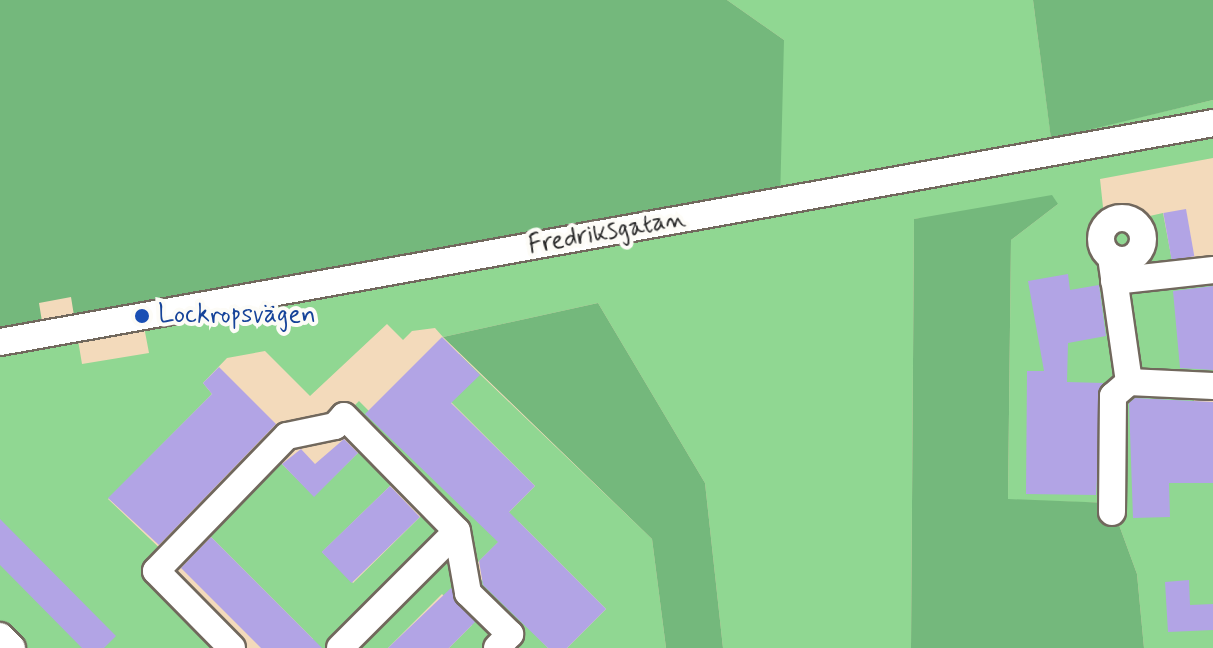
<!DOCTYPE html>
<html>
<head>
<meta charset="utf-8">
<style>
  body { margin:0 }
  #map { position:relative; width:1213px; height:648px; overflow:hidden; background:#f3dabb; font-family:Mynerve,sans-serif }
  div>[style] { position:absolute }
  .green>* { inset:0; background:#90d792 }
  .forest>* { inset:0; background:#74b87c }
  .building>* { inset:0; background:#b2a4e5; transform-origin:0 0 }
  .roads { filter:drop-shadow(2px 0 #71685d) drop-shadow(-2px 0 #71685d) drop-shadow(0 2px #71685d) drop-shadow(0 -2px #71685d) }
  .minor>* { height:26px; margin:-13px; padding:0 13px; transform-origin:13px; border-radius:13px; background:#fff }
  .minor>.ring { margin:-13px; padding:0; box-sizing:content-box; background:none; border:26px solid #fff; border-radius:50% }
  .dots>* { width:22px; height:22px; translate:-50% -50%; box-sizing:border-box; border:4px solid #fdfcf7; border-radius:50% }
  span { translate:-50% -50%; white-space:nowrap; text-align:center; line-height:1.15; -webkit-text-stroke:8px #fdfcf7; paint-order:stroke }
  .street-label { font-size:26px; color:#2b2b2b }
  .transit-label { font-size:26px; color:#164399 }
  .left { translate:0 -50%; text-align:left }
</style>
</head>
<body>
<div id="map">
  <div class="green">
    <i style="clip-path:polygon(evenodd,727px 0,1033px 0,1051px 138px,1213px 100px,1213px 158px,1100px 179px,1105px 226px,1163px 213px,1174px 271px,1213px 270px,1213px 386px,1194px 385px,1194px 402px,1196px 482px,1213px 483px,1213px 648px,1144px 648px,1137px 574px,1111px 503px,1008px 500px,1011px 240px,1058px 204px,914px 219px,911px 648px,723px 648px,705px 483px,598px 303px,443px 337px,435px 328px,412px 331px,403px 340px,387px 324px,310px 396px,265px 351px,227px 358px,203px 383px,212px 394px,108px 499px,169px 557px,271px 453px,314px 496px,369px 442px,344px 416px,359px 401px,489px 532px,535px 486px,430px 381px,459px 354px,652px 539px,666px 648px,567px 648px,606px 609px,519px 522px,471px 569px,548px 648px,449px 648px,472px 625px,442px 594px,388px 648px,305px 648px,313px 639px,209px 535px,164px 579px,232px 648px,0 648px,0 342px,76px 328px,82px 364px,149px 353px,142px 316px,784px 40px,727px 0,392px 484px,422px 515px,353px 583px,322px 552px,392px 484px)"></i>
  </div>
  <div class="forest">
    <i style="clip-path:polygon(0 0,727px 0,784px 40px,780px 202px,76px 328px,71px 297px,39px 303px,44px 334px,0 342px)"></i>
    <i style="clip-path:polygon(1033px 0,1213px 0,1213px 100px,1051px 139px)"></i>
    <i style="clip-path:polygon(1052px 195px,1058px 204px,1011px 240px,1008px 499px,1111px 503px,1137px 574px,1144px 648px,911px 648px,914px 219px)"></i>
    <i style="clip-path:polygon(598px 303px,705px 483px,723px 648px,666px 648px,652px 539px,443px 337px)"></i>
  </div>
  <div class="building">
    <i style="left:1186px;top:209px;width:48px;height:23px;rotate:80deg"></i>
    <i style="clip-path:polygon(1068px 274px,1070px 290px,1099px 285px,1106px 336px,1068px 343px,1067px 382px,1103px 383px,1096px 495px,1026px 494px,1027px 371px,1044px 371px,1028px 281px)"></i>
    <i style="clip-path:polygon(1213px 286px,1213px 370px,1180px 368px,1173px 291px)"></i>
    <i style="clip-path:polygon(442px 337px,480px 375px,451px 403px,535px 486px,509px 512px,606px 609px,567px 648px,548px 648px,483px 585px,479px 561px,498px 542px,365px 414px)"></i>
    <i style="clip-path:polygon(219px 367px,276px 424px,159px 545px,108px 498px,212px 394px,203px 383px)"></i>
    <i style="clip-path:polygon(1135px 398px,1213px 402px,1213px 483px,1169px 483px,1170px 517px,1133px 518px,1129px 403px)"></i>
    <i style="clip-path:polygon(344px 439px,358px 453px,314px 497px,282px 464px,301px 449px,315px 464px)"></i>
    <i style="left:390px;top:486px;width:43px;height:95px;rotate:46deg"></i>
    <i style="clip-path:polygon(0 519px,116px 636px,104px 648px,82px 648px,0 565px)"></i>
    <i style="clip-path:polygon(211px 537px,322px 648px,261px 648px,181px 568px)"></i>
    <i style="clip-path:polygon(1189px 580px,1190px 605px,1213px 604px,1213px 630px,1168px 632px,1165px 582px)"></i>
    <i style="clip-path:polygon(451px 588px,475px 622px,449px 648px,388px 648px)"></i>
  </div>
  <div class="roads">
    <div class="minor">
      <i class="ring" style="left:1101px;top:218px;width:16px;height:16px"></i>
      <i style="left:1111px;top:257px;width:126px;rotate:81.8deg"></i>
      <i style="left:1129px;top:382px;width:84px;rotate:2.7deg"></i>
      <i style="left:1114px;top:281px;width:100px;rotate:-6.3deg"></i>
      <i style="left:0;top:342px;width:1233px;rotate:-10.23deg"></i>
      <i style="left:1112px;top:512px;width:116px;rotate:-89.5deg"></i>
      <i style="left:1113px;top:396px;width:21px;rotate:-41deg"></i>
      <i style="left:0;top:636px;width:17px;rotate:45deg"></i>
      <i style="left:232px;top:648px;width:108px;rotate:-134.6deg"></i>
      <i style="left:156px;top:571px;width:188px;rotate:-45.9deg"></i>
      <i style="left:287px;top:436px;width:49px;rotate:-11.8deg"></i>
      <i style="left:335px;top:426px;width:13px;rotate:-48deg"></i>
      <i style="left:344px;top:416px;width:161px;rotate:45.5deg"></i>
      <i style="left:457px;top:531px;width:63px;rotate:79.9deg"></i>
      <i style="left:468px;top:593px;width:59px;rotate:44.3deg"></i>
      <i style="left:510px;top:634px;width:19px;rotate:133deg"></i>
      <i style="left:340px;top:648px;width:165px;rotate:-45deg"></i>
    </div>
  </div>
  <div class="dots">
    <i style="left:142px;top:316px;background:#1a4fb4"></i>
  </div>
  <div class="street-label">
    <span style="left:607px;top:233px;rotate:-10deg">Fredriksgatan</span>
  </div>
  <div class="transit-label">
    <span class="left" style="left:158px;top:316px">Lockropsvägen</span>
  </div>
</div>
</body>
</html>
